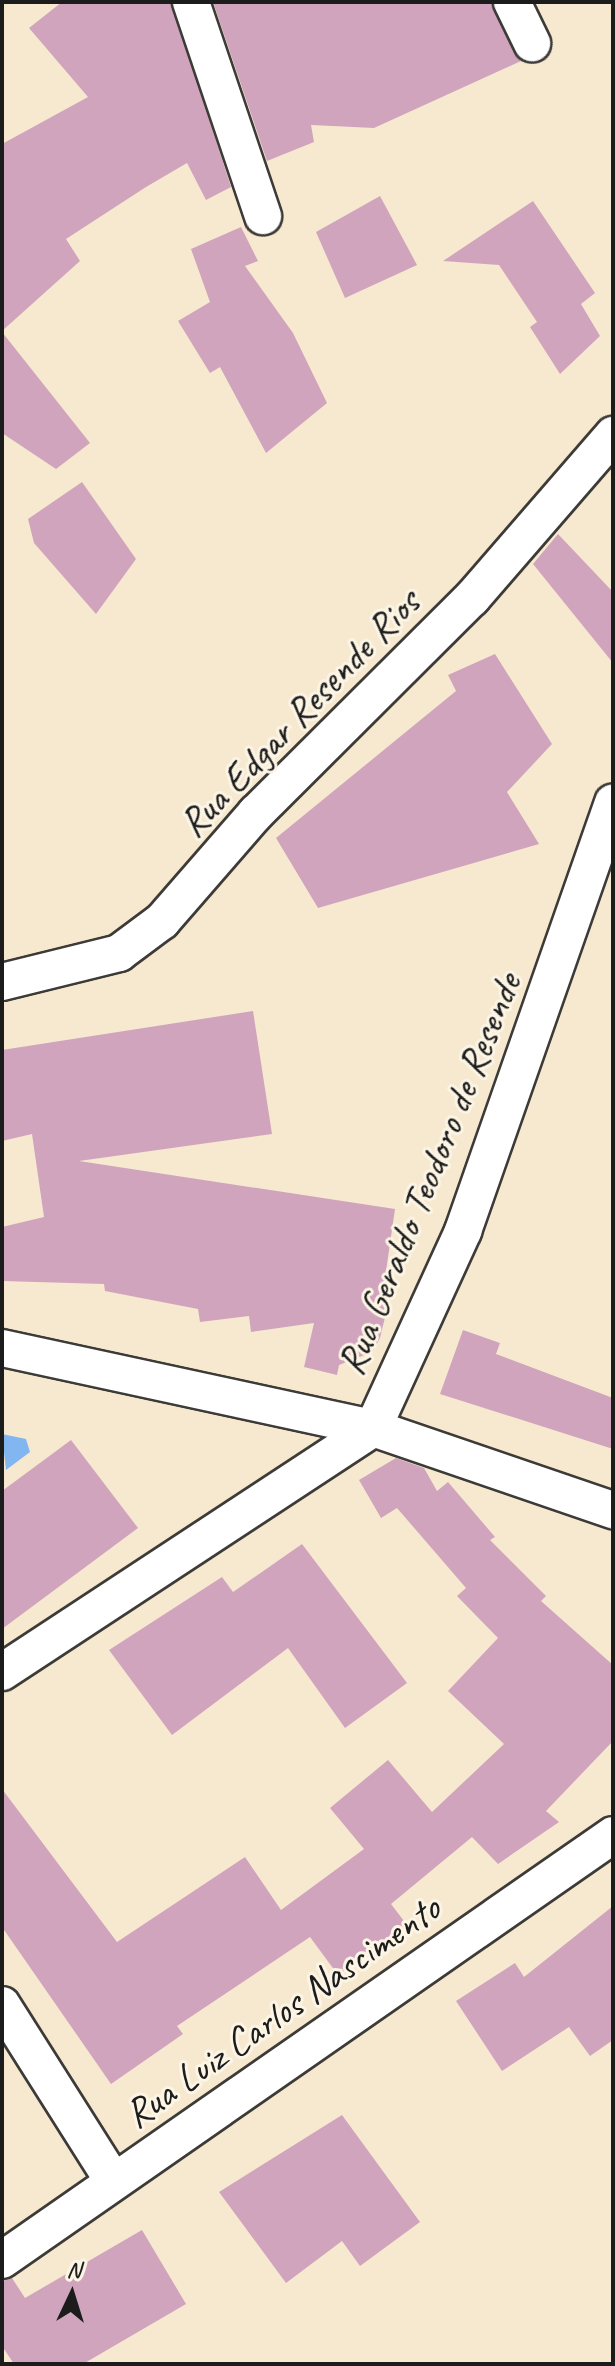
<!DOCTYPE html>
<html>
<head>
<meta charset="utf-8">
<style>
  body { margin:0 }
  #map { position:relative; width:615px; height:2366px; overflow:hidden; background:#f6e9d0; font-family:Caveat,sans-serif }
  div>[style] { position:absolute }
  .water>* { inset:0; background:#82b6f0 }
  .building>* { inset:0; background:#d1a4bd }
  .roads { filter:drop-shadow(2px 0 #3d3b37) drop-shadow(-2px 0 #3d3b37) drop-shadow(0 2px #3d3b37) drop-shadow(0 -2px #3d3b37) }
  .street>* { height:36px; margin:-18px; padding:0 18px; transform-origin:18px; border-radius:18px; background:#fff }
  span { translate:-50% -50%; white-space:nowrap; text-align:center; line-height:1.15; -webkit-text-stroke:6px #fcf5e5; paint-order:stroke }
  .street-label { font-size:40px; color:#1c1c1c }
  .frame { position:absolute; inset:0; border:4px solid #1c1c1c; pointer-events:none }
  .north { position:absolute; left:32px; top:2254px; width:80px; height:80px; -webkit-text-stroke:6px #fcf5e5; paint-order:stroke; rotate:4deg; font-size:22px; font-weight:700; line-height:32px; text-align:center; color:#1c1c1c }
  .north::after { content:''; display:block; margin:auto; width:28px; height:36px; background:#1c1c1c; clip-path:polygon(50% 0,100% 100%,50% 72%,0 100%) }
</style>
</head>
<body>
<div id="map">
  <div class="water">
    <i style="clip-path:polygon(2px 1434px,26px 1439px,30px 1452px,6px 1470px)"></i>
  </div>
  <div class="building">
    <i style="clip-path:polygon(62px 2px,171px 2px,231px 187px,206px 200px,187px 163px,146px 187px,66px 239px,80px 261px,2px 331px,2px 144px,88px 97px,29px 28px)"></i>
    <i style="clip-path:polygon(213px 2px,491px 2px,521px 61px,374px 128px,311px 125px,314px 142px,267px 161px)"></i>
    <i style="clip-path:polygon(380px 196px,417px 265px,345px 298px,316px 232px)"></i>
    <i style="clip-path:polygon(533px 201px,595px 293px,581px 304px,600px 336px,560px 374px,530px 327px,537px 322px,499px 265px,443px 261px)"></i>
    <i style="clip-path:polygon(241px 227px,258px 261px,245px 266px,293px 333px,327px 403px,266px 453px,220px 367px,210px 373px,178px 321px,210px 302px,191px 249px)"></i>
    <i style="clip-path:polygon(2px 332px,90px 443px,56px 469px,2px 433px)"></i>
    <i style="clip-path:polygon(82px 482px,136px 559px,96px 614px,34px 543px,28px 519px)"></i>
    <i style="clip-path:polygon(558px 534px,613px 592px,613px 663px,533px 564px)"></i>
    <i style="clip-path:polygon(495px 654px,552px 744px,507px 792px,539px 844px,318px 908px,276px 838px,456px 691px,448px 675px)"></i>
    <i style="clip-path:polygon(253px 1011px,272px 1134px,79px 1161px,395px 1209px,385px 1278px,394px 1280px,380px 1338px,372px 1352px,339px 1365px,337px 1375px,304px 1367px,314px 1323px,251px 1332px,249px 1316px,200px 1322px,198px 1309px,105px 1291px,104px 1284px,2px 1281px,2px 1227px,44px 1217px,32px 1134px,2px 1141px,2px 1050px)"></i>
    <i style="clip-path:polygon(463px 1330px,500px 1343px,496px 1354px,613px 1398px,613px 1449px,440px 1394px)"></i>
    <i style="clip-path:polygon(71px 1440px,138px 1528px,2px 1629px,2px 1491px)"></i>
    <i style="clip-path:polygon(396px 1458px,424px 1468px,437px 1491px,448px 1482px,495px 1537px,490px 1540px,546px 1596px,541px 1601px,613px 1665px,613px 1741px,546px 1811px,559px 1822px,498px 1864px,472px 1837px,391px 1904px,407px 1925px,338px 1975px,310px 1937px,177px 2026px,183px 2034px,111px 2084px,2px 1927px,2px 1789px,117px 1942px,245px 1857px,281px 1910px,364px 1849px,330px 1808px,388px 1760px,432px 1812px,504px 1744px,448px 1691px,498px 1638px,457px 1596px,466px 1588px,397px 1508px,381px 1518px,359px 1480px)"></i>
    <i style="clip-path:polygon(302px 1544px,407px 1683px,345px 1728px,288px 1648px,172px 1735px,109px 1650px,222px 1577px,233px 1592px)"></i>
    <i style="clip-path:polygon(613px 1906px,613px 2040px,590px 2056px,569px 2027px,502px 2071px,456px 2001px,515px 1963px,524px 1977px)"></i>
    <i style="clip-path:polygon(342px 2115px,420px 2222px,360px 2266px,342px 2241px,286px 2283px,219px 2192px)"></i>
    <i style="clip-path:polygon(142px 2230px,186px 2304px,83px 2364px,14px 2364px,2px 2346px,2px 2281px,12px 2278px,25px 2298px)"></i>
  </div>
  <div class="roads">
    <div class="street">
      <i style="left:191px;top:2px;width:226px;rotate:71.4deg"></i>
      <i style="left:512px;top:2px;width:46px;rotate:64deg"></i>
      <i style="left:2px;top:982px;width:121px;rotate:-13.9deg"></i>
      <i style="left:119px;top:953px;width:54px;rotate:-36.7deg"></i>
      <i style="left:162px;top:921px;width:143px;rotate:-49deg"></i>
      <i style="left:256px;top:813px;width:305px;rotate:-44.9deg"></i>
      <i style="left:472px;top:598px;width:216px;rotate:-49.1deg"></i>
      <i style="left:2px;top:1348px;width:380px;rotate:12.2deg"></i>
      <i style="left:373px;top:1428px;width:254px;rotate:18.9deg"></i>
      <i style="left:2px;top:1672px;width:444px;rotate:-33.3deg"></i>
      <i style="left:373px;top:1428px;width:217px;rotate:-65.4deg"></i>
      <i style="left:463px;top:1231px;width:454px;rotate:-70.7deg"></i>
      <i style="left:2px;top:2005px;width:209px;rotate:57.7deg"></i>
      <i style="left:2px;top:2260px;width:744px;rotate:-34.82deg"></i>
    </div>
  </div>
  <div class="street-label">
    <span style="left:299px;top:713px;rotate:-46deg">Rua Edgar Resende Rios</span>
    <span style="left:429px;top:1174px;rotate:-68deg">Rua Geraldo Teodoro de Resende</span>
    <span style="left:282px;top:2011px;rotate:-35deg">Rua Luiz Carlos Nascimento</span>
  </div>
  <div class="frame"></div>
  <div class="north">N</div>
</div>
</body>
</html>
